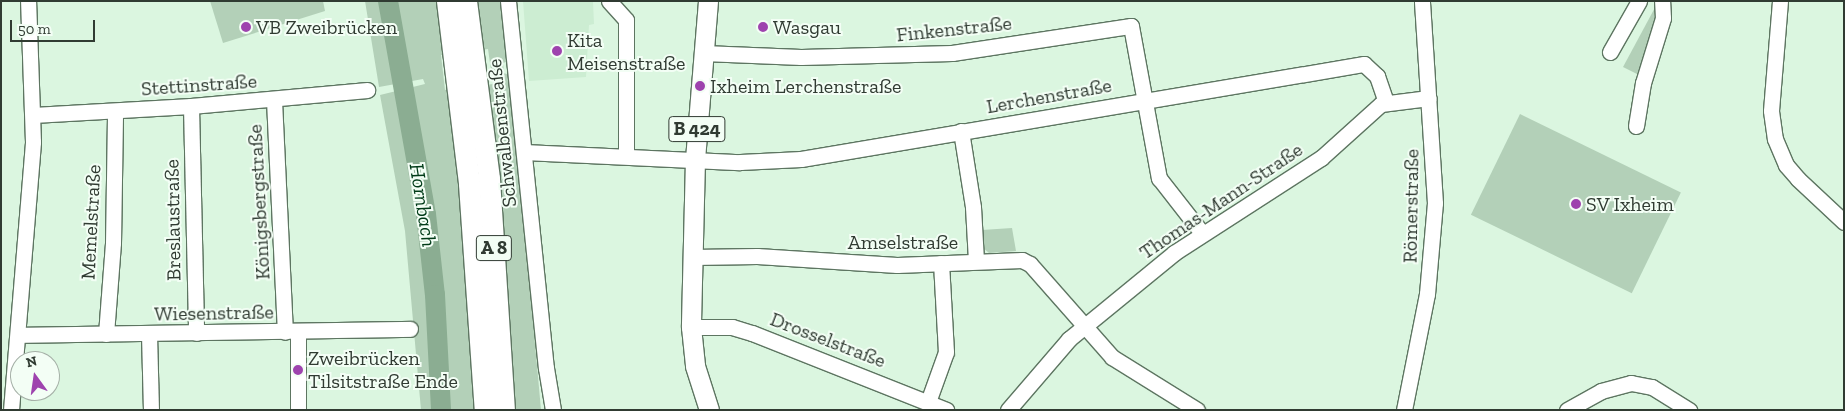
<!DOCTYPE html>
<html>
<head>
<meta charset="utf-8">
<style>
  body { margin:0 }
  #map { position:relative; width:1845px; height:411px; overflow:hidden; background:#dbf6e0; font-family:"Zilla Slab",serif }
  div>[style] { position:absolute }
  .built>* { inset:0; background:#ccedd2 }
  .green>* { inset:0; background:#b3d0b8; transform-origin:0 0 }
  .river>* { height:20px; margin:-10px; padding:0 10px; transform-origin:10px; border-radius:10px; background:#8bad92 }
  .roads { filter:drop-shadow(1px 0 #5d7561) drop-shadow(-1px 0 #5d7561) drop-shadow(0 1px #5d7561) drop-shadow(0 -1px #5d7561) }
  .minor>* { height:15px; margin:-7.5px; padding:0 7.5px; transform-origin:7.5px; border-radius:7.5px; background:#fff }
  .major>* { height:19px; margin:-9.5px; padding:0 9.5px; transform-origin:9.5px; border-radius:9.5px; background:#fff }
  .highway>* { height:21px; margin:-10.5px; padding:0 10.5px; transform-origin:10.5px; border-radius:10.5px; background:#fff }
  .dots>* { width:14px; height:14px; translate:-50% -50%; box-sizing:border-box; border:2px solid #f3fef5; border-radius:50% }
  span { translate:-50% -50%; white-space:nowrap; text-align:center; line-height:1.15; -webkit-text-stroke:4px #f3fef5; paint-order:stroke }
  .shield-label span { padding:1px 4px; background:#f3fef5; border:1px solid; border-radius:4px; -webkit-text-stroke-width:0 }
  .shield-label { font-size:19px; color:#303b32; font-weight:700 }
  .poi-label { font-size:20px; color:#303b32 }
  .left { translate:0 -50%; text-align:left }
  .street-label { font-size:20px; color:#303b32 }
  .water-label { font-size:21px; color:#013b18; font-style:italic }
  .frame { position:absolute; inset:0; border:2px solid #303b32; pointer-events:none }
  .north { position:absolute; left:10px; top:351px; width:50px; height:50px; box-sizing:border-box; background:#f3fef5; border:1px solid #a5b0a7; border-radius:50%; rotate:346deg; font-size:14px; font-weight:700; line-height:20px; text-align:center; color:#303b32 }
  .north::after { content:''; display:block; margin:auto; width:18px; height:22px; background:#9e43ae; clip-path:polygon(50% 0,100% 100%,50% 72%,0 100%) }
  .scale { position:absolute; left:10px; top:20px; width:85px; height:22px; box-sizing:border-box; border:2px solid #303b32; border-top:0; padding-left:6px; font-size:15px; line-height:18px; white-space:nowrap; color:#303b32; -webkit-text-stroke:4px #f3fef5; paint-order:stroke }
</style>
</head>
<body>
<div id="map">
  <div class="built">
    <i style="clip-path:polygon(523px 1px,593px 1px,594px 24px,589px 25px,586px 77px,529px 81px)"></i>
  </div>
  <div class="green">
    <i style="clip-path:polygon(210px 1px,323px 1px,325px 11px,223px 43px)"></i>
    <i style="clip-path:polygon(evenodd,365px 1px,501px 1px,509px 61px,503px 63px,504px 73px,511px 76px,541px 410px,421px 410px,405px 231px,380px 95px,425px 84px,423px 79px,379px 87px,365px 1px,488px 49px,493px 84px,445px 90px,441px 55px,488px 49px)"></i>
    <i style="clip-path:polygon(1658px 2px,1661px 4px,1641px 76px,1623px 67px)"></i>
    <i style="left:1520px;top:114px;width:179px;height:112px;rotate:26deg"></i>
    <i style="clip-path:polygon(1012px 228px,1016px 251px,989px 253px,982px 247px,982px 230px)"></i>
  </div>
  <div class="river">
    <i style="left:388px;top:1px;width:216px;rotate:79.9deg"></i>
    <i style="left:426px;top:214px;width:81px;rotate:83.7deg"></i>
    <i style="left:435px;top:295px;width:115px;rotate:87deg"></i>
  </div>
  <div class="roads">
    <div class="minor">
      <i style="left:508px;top:1px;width:369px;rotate:84.1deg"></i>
      <i style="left:546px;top:368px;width:43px;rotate:80.5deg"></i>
      <i style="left:609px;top:1px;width:25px;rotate:48deg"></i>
      <i style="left:626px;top:20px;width:135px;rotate:90deg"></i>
      <i style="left:1780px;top:1px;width:110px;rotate:94.7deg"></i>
      <i style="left:1771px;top:111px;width:28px;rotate:82deg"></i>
      <i style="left:1775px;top:139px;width:28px;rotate:67deg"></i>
      <i style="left:1786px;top:165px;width:18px;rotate:49deg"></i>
      <i style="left:1798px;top:179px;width:63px;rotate:43.1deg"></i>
      <i style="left:1610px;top:52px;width:59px;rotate:-60.4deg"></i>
      <i style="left:703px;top:53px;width:98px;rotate:2.3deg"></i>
      <i style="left:801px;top:57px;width:151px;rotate:-1.5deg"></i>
      <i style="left:952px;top:53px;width:181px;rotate:-8.6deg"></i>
      <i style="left:1131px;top:26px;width:155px;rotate:79.6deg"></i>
      <i style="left:1159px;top:178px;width:70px;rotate:52deg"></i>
      <i style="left:274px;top:100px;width:232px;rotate:87.3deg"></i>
      <i style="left:191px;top:106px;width:227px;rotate:88.7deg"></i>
      <i style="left:33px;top:115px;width:158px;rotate:-3.3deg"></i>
      <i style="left:191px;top:106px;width:177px;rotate:-5.2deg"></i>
      <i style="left:1636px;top:126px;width:44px;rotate:-80.8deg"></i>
      <i style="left:1643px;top:83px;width:68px;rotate:-72.9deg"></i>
      <i style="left:1663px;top:18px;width:17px;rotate:-93deg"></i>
      <i style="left:961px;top:131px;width:77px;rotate:81deg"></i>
      <i style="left:973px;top:207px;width:53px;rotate:86.8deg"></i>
      <i style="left:524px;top:152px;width:216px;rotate:2.7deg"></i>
      <i style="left:740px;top:162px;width:61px;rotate:-2.8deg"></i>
      <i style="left:801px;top:159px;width:571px;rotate:-9.58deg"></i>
      <i style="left:1364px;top:64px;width:18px;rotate:43deg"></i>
      <i style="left:1377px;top:76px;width:28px;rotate:71deg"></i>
      <i style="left:692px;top:257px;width:65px;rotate:-0.9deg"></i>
      <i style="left:757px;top:256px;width:140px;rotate:3.7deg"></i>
      <i style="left:897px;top:265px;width:125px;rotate:-2.3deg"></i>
      <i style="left:1022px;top:260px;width:9px;rotate:27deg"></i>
      <i style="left:1030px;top:264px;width:124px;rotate:48.6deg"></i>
      <i style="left:1112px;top:357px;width:100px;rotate:31.9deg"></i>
      <i style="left:691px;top:327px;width:41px"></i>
      <i style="left:732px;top:327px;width:21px;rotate:17deg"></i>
      <i style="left:752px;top:333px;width:209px;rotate:21.6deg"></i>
      <i style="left:298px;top:332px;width:78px;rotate:90deg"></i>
      <i style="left:106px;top:334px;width:91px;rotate:-85.6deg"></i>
      <i style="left:113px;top:243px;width:131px;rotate:-89.1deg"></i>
      <i style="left:149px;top:334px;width:76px;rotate:88.5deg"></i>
      <i style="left:18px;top:335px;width:392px;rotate:-0.9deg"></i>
      <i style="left:928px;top:402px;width:53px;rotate:-70.2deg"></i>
      <i style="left:946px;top:352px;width:89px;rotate:-93.2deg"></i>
      <i style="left:11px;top:410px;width:269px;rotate:-85.3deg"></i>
      <i style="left:33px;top:142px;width:141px;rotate:-92deg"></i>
      <i style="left:1008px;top:410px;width:94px;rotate:-49.3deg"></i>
      <i style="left:1069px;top:339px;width:136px;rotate:-39.3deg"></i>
      <i style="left:1174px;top:253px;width:175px;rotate:-32.9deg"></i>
      <i style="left:1321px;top:158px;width:81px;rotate:-42deg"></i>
      <i style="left:1381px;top:104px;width:48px;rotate:-7.1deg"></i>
      <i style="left:1404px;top:410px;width:118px;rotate:-78.8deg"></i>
      <i style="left:1427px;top:294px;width:91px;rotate:-85deg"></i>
      <i style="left:1435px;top:203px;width:202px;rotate:-93.7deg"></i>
      <i style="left:1567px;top:410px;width:39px;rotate:-29deg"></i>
      <i style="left:1601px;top:391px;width:31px;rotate:-15deg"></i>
      <i style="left:1631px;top:383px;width:21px;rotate:11deg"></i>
      <i style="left:1652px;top:387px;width:44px;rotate:31.9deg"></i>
    </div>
    <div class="major">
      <i style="left:708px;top:1px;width:159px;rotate:94.7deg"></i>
      <i style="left:695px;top:159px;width:168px;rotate:91.4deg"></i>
      <i style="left:691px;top:327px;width:39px;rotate:84deg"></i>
      <i style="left:695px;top:366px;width:46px;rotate:72.3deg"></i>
    </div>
    <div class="highway">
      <i style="left:447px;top:1px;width:184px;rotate:83.1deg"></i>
      <i style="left:469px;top:184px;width:227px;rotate:86deg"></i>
      <i style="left:466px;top:1px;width:179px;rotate:82.6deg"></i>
      <i style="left:489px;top:179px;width:231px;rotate:86.3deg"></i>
    </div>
  </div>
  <div class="dots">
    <i style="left:246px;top:27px;background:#9e43ae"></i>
    <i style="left:763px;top:27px;background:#9e43ae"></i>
    <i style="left:557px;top:51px;background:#9e43ae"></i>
    <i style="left:700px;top:86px;background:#9e43ae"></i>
    <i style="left:1576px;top:204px;background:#9e43ae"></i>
    <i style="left:298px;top:370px;background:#9e43ae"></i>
  </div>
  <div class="shield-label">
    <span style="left:697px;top:129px">B 424</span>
    <span style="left:494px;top:248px">A 8</span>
  </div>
  <div class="poi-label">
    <span class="left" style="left:256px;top:27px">VB Zweibrücken</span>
    <span class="left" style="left:773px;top:27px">Wasgau</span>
    <span class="left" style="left:567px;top:52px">Kita<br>Meisenstraße</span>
    <span class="left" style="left:710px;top:86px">Ixheim Lerchenstraße</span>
    <span class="left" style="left:1586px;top:204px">SV Ixheim</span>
    <span class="left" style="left:308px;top:370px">Zweibrücken<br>Tilsitstraße Ende</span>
  </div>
  <div class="street-label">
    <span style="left:954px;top:29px;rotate:-6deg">Finkenstraße</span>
    <span style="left:199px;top:85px;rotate:-4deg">Stettinstraße</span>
    <span style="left:1049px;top:96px;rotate:-10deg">Lerchenstraße</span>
    <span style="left:502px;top:133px;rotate:-96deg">Schwalbenstraße</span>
    <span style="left:1221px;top:201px;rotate:-34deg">Thomas-Mann-Straße</span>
    <span style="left:259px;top:202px;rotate:-93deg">Königsbergstraße</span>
    <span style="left:1411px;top:206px;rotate:-89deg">Römerstraße</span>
    <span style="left:173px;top:220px;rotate:-91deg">Breslaustraße</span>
    <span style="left:91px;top:222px;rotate:-87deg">Memelstraße</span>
    <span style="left:903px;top:242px">Amselstraße</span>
    <span style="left:214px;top:313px;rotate:-1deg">Wiesenstraße</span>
    <span style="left:828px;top:340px;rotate:21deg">Drosselstraße</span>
  </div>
  <div class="water-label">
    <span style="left:423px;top:205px;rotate:81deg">Hornbach</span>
  </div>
  <div class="frame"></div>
  <div class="north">N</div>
  <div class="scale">50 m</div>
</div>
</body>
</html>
